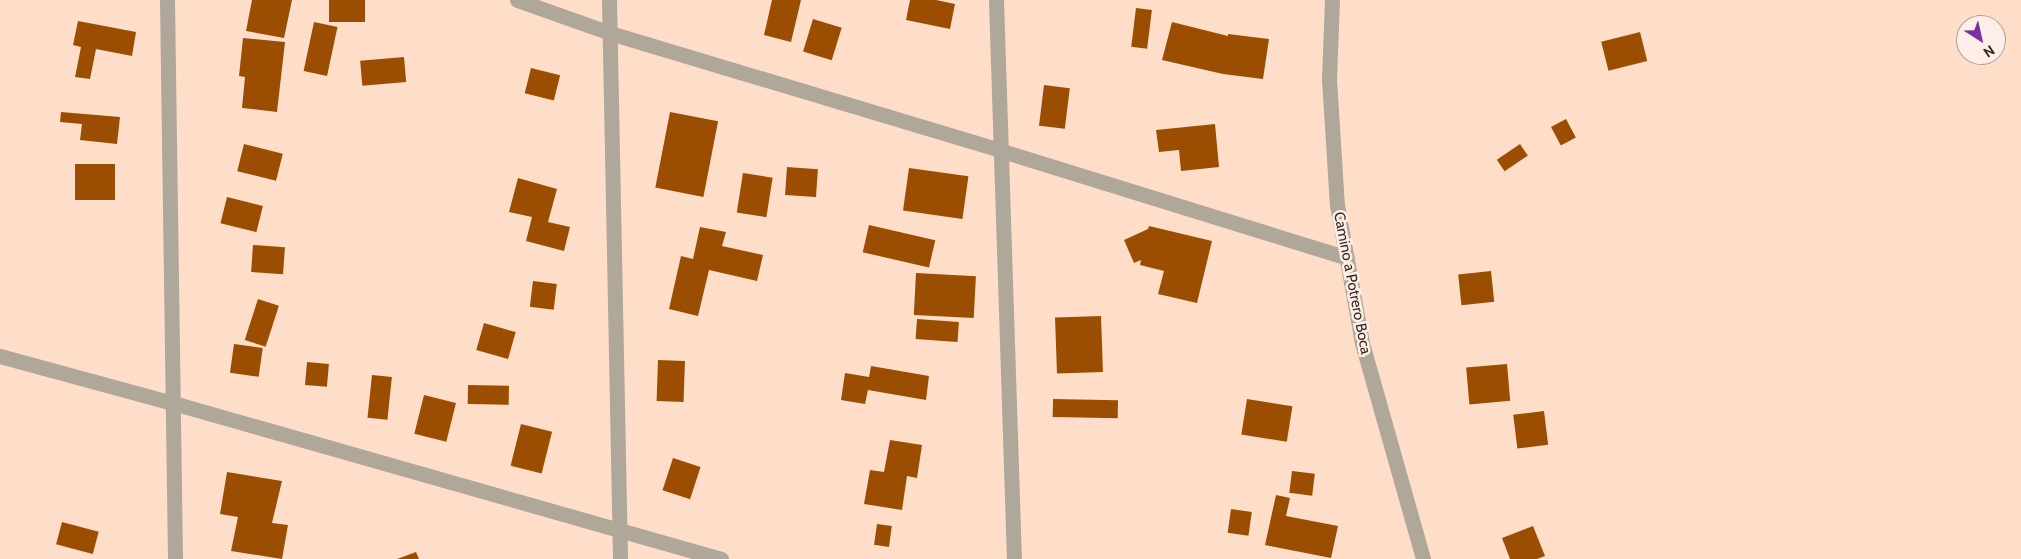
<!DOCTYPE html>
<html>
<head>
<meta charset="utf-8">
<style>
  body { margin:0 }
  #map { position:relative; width:2021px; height:559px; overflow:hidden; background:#fedec9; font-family:Cabin,sans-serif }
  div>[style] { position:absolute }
  .building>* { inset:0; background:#9b4e01; transform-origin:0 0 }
  .street>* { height:15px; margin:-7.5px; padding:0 7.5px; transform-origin:7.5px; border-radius:7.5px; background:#afa79a }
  span { translate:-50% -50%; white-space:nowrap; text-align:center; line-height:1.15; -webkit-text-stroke:5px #fdefe7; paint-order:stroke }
  .street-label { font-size:15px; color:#342820 }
  .north { position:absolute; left:1956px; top:15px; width:50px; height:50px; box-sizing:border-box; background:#fdefe7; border:1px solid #ad9f97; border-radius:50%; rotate:145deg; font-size:14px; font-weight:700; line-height:20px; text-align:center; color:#342820 }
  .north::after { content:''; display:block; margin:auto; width:18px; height:22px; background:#7931a4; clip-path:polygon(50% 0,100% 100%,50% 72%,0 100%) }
</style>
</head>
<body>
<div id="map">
  <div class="building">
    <i style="clip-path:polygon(252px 0,292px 0,284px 38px,246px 31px)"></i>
    <i style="left:329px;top:0;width:36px;height:22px"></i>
    <i style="clip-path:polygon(772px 0,801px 0,791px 42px,764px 35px)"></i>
    <i style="clip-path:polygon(910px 0,936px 0,955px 4px,950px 29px,906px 20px)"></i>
    <i style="left:1136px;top:8px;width:16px;height:39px;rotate:7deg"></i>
    <i style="left:813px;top:19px;width:30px;height:34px;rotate:17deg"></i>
    <i style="clip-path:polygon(78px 21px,136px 32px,132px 56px,96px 49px,90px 79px,75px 77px,81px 47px,73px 45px)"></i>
    <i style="left:314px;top:22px;width:24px;height:50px;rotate:12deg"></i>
    <i style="clip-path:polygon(1172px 22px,1228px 36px,1228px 34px,1269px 39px,1263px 79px,1223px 74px,1162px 60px)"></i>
    <i style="left:1640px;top:32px;width:30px;height:40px;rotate:76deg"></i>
    <i style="clip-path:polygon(243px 38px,285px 42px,277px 112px,242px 108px,245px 77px,239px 76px)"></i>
    <i style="left:404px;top:57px;width:25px;height:44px;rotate:85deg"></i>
    <i style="left:531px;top:68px;width:30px;height:26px;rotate:14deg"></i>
    <i style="left:1044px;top:85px;width:26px;height:41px;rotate:7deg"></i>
    <i style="clip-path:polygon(61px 112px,120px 117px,117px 144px,80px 140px,82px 124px,60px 122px)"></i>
    <i style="left:670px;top:112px;width:49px;height:77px;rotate:11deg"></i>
    <i style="left:1566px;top:119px;width:21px;height:17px;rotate:62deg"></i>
    <i style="clip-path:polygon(1215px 124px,1219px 167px,1181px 171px,1179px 150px,1159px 152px,1156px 130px)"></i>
    <i style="left:244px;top:144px;width:40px;height:28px;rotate:14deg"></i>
    <i style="left:1520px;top:144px;width:14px;height:28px;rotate:56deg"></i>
    <i style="left:75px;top:164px;width:40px;height:36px"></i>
    <i style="left:787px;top:167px;width:31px;height:28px;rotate:4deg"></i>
    <i style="left:909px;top:168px;width:60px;height:43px;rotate:8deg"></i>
    <i style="left:743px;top:173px;width:30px;height:40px;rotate:9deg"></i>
    <i style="clip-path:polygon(518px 178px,557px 189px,548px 222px,570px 227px,564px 251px,526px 241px,532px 217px,509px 212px)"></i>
    <i style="left:227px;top:197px;width:37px;height:27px;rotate:14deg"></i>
    <i style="left:869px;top:225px;width:68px;height:28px;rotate:13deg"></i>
    <i style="clip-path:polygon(1149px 226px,1212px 241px,1197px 303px,1158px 294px,1164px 271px,1140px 265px,1141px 260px,1134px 263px,1124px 240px,1148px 229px)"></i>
    <i style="clip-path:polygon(700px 227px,726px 232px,722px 246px,763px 255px,757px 281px,709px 270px,698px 316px,669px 309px,681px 256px,693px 259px)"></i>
    <i style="left:253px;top:245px;width:32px;height:27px;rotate:4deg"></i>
    <i style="left:1491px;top:271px;width:31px;height:33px;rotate:84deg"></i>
    <i style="left:916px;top:273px;width:60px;height:42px;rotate:3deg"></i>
    <i style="left:533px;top:281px;width:24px;height:26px;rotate:7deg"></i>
    <i style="left:258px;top:299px;width:22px;height:43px;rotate:18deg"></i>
    <i style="left:1101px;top:316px;width:56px;height:46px;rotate:88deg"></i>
    <i style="left:917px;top:319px;width:42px;height:20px;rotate:4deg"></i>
    <i style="left:484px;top:323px;width:33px;height:28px;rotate:16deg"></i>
    <i style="left:234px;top:344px;width:29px;height:29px;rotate:8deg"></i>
    <i style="left:658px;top:360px;width:27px;height:41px;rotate:2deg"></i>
    <i style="left:307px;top:362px;width:22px;height:23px;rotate:5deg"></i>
    <i style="left:1507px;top:364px;width:37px;height:41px;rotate:85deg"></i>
    <i style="clip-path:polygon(871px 366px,929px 376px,926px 400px,868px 390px,865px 404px,841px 400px,845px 373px,869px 377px)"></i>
    <i style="left:372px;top:375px;width:20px;height:43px;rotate:6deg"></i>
    <i style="left:468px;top:385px;width:41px;height:19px;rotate:1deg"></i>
    <i style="left:424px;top:395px;width:33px;height:40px;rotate:14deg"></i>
    <i style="left:1053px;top:399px;width:65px;height:18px;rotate:1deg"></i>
    <i style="left:1247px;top:399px;width:46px;height:36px;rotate:9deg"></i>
    <i style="left:1544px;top:411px;width:34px;height:31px;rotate:83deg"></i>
    <i style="left:521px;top:424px;width:32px;height:43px;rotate:14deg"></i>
    <i style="clip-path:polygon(890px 440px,922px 445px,917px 478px,907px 476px,902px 510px,864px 504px,870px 470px,884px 472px)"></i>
    <i style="left:673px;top:458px;width:29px;height:34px;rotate:18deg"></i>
    <i style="left:1292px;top:471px;width:23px;height:22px;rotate:7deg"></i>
    <i style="clip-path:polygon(227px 472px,282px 481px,272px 523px,288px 525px,282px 559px,231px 551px,238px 517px,220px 514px)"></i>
    <i style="clip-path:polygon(1276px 495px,1290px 498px,1286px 516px,1338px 526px,1331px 558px,1265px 545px)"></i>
    <i style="left:1231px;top:509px;width:21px;height:24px;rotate:8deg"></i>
    <i style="left:62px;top:522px;width:38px;height:23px;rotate:15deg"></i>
    <i style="left:877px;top:524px;width:15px;height:21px;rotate:8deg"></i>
    <i style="clip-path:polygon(1533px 526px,1545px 556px,1537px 559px,1510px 559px,1502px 538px)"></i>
    <i style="clip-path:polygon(416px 552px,419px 559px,397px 559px)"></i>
  </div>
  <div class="street">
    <i style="left:167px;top:0;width:559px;rotate:89.18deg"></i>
    <i style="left:517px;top:0;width:99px;rotate:19.5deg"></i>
    <i style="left:610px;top:33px;width:406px;rotate:16.7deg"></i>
    <i style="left:999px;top:150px;width:364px;rotate:17.2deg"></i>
    <i style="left:609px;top:0;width:559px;rotate:88.87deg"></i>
    <i style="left:996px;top:0;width:559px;rotate:88.16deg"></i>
    <i style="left:1332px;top:0;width:79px;rotate:92.2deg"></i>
    <i style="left:1329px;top:79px;width:126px;rotate:86.4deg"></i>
    <i style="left:1337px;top:205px;width:140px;rotate:79.7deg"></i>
    <i style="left:1362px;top:343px;width:224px;rotate:74.2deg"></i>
    <i style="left:0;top:356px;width:179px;rotate:15.2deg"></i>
    <i style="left:173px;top:403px;width:570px;rotate:15.89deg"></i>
  </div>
  <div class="street-label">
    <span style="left:1352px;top:283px;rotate:79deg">Camino a Potrero Boca</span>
  </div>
  <div class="north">N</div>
</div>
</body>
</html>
